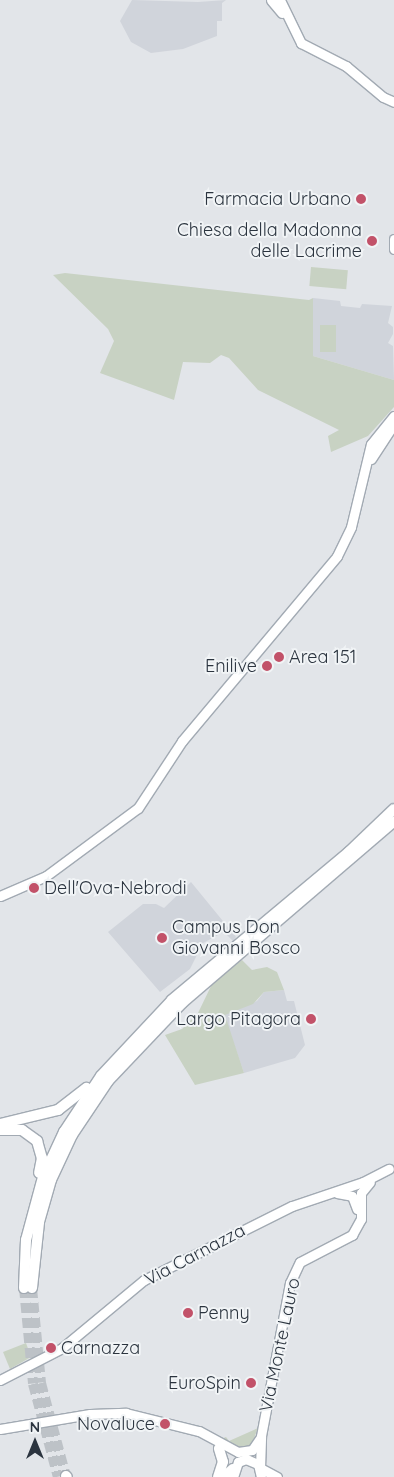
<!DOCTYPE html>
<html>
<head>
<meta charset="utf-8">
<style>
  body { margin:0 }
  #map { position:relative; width:394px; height:1477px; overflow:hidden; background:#e2e5e9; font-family:Quicksand,sans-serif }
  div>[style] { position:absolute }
  .built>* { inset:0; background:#d0d4db }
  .green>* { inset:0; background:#c8d2c3; transform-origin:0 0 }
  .highway-tunnel>* { height:10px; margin-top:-5px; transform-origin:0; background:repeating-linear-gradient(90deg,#bdc2c7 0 10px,transparent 0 15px) }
  .roads { filter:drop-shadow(1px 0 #a2aab3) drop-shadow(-1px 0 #a2aab3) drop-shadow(0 1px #a2aab3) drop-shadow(0 -1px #a2aab3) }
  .major>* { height:9px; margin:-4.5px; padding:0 4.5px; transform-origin:4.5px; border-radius:4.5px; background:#fff }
  .highway>* { height:10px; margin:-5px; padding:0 5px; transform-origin:5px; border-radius:5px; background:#fff }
  .dots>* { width:14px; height:14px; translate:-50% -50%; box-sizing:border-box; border:2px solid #f1f4f6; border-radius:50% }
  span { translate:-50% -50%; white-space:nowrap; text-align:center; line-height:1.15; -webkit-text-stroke:4px #f1f4f6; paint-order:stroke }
  .poi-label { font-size:18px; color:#2b343f }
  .right { translate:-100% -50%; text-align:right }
  .left { translate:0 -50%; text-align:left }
  .street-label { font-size:18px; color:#2b343f }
  .north { position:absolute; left:10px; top:1417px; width:50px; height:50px; -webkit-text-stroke:4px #f1f4f6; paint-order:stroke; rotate:0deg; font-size:14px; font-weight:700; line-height:20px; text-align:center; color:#2b343f }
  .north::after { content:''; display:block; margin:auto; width:18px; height:22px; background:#2b343f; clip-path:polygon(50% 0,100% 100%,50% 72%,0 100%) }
</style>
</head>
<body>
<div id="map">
  <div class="built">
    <i style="clip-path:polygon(132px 0,198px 2px,226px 0,222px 3px,222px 21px,217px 21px,217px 36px,183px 49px,151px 53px,131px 42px,120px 21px)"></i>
    <i style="clip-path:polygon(313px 298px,340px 301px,341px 306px,360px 308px,362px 304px,392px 306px,388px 323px,393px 327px,393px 334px,388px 343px,393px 346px,394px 380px,313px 356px)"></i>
    <i style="clip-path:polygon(191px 882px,236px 937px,233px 941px,224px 932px,203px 943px,190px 969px,160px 992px,108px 932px,143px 904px,156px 904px,164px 908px)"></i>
    <i style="clip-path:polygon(284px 990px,287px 1001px,294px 1001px,305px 1045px,295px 1058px,244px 1073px,224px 1015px,257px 1001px,264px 992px)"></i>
  </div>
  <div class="green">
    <i style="left:311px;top:267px;width:37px;height:19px;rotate:5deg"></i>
    <i style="clip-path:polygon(65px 273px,309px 300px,313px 298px,313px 356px,394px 380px,394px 407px,368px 436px,331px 452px,328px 436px,339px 430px,258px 390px,229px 358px,221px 355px,210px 363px,183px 362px,174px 400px,100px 373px,114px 341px,108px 329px,53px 275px)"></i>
    <i style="left:320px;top:325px;width:16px;height:27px"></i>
    <i style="clip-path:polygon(242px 960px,252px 970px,267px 967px,277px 972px,284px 990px,264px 992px,253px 1004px,225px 1015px,244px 1073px,195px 1085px,165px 1035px,182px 1029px,198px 1013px,213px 982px)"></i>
    <i style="clip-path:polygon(26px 1343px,31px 1357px,10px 1369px,3px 1352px)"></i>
    <i style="clip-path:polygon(258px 1428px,251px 1446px,240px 1449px,221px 1439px,226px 1437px,229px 1441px)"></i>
  </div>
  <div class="highway-tunnel">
    <i style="left:24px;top:1288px;width:96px;rotate:84.6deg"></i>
    <i style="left:33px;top:1384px;width:96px;rotate:75deg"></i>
    <i style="left:32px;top:1288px;width:95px;rotate:84.6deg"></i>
    <i style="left:41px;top:1383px;width:96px;rotate:75deg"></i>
  </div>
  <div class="roads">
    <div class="major">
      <i style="left:271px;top:0;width:17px;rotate:50deg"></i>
      <i style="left:280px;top:0;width:48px;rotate:64deg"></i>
      <i style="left:301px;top:43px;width:51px;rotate:27.1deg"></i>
      <i style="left:346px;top:66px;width:48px;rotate:40deg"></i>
      <i style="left:383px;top:97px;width:12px;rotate:24deg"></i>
      <i style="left:394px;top:239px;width:10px;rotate:90deg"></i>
      <i style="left:371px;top:459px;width:42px;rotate:-56.7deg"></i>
      <i style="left:0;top:896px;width:50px;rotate:-23.5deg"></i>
      <i style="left:46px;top:876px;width:114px;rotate:-36.5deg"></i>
      <i style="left:138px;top:808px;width:80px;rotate:-56.7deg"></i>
      <i style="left:182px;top:741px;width:241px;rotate:-50deg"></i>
      <i style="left:337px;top:556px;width:32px;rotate:-64deg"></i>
      <i style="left:351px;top:527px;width:85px;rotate:-76.5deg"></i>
      <i style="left:371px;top:444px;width:36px;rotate:-51deg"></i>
      <i style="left:337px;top:1193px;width:15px;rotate:11deg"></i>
      <i style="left:352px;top:1196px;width:14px;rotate:69deg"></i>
      <i style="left:0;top:1380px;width:70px;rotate:-27.3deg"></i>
      <i style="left:62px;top:1348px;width:107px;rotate:-39.7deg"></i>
      <i style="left:144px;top:1280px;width:165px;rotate:-26.6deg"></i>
      <i style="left:292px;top:1206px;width:75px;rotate:-18.7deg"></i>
      <i style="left:363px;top:1182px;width:29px;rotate:-27deg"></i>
      <i style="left:0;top:1429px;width:91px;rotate:-9.5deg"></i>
      <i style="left:90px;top:1414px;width:36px;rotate:-2deg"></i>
      <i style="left:126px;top:1413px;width:75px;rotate:13.9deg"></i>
      <i style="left:199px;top:1431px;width:44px;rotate:28.3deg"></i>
      <i style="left:238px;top:1452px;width:14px;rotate:-8deg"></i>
      <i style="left:252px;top:1450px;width:14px;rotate:-56deg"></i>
      <i style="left:233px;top:1477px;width:16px;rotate:-72deg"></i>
      <i style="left:238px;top:1462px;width:9px;rotate:-21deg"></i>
      <i style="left:246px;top:1459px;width:13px;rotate:23deg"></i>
      <i style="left:258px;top:1464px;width:13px;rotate:77deg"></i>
      <i style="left:277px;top:1477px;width:19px;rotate:-152deg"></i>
      <i style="left:260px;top:1468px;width:32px;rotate:-88deg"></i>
      <i style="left:261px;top:1436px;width:156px;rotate:-79.3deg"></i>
      <i style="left:290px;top:1283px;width:23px;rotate:-65deg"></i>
      <i style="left:300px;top:1262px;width:59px;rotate:-27.4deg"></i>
      <i style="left:352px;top:1235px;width:18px;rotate:-61deg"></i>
      <i style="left:361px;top:1219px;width:26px;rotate:-90deg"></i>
      <i style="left:361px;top:1193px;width:14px;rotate:-51deg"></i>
    </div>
    <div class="highway">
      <i style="left:0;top:1124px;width:60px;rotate:-13.6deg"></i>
      <i style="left:58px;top:1110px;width:36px;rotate:-38deg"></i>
      <i style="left:0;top:1130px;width:22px"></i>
      <i style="left:22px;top:1130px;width:19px;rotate:36deg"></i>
      <i style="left:37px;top:1141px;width:18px;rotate:74deg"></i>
      <i style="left:42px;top:1158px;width:15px;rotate:101deg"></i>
      <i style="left:24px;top:1288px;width:48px;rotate:-87.6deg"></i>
      <i style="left:26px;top:1240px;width:65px;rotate:-74.9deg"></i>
      <i style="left:43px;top:1177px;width:50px;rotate:-65deg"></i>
      <i style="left:64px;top:1132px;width:67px;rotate:-56.5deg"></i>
      <i style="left:101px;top:1076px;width:104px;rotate:-46.9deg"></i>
      <i style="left:172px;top:1000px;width:231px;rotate:-39.9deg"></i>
      <i style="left:349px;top:852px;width:62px;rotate:-43.7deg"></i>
      <i style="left:32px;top:1288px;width:66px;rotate:-83.9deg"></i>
      <i style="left:39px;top:1222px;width:44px;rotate:-74.1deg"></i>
      <i style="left:51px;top:1180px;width:50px;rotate:-65deg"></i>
      <i style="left:72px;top:1135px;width:65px;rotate:-56.3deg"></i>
      <i style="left:108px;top:1081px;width:108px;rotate:-46.5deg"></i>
      <i style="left:182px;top:1003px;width:279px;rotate:-40.6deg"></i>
      <i style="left:66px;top:1476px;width:1px;rotate:45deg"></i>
      <i style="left:218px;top:1477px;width:16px;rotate:-72deg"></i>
      <i style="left:223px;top:1462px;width:14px;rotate:-107deg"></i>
      <i style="left:224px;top:1477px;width:12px;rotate:-42deg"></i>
    </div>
  </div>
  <div class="dots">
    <i style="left:361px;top:199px;background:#c25269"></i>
    <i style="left:372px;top:241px;background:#c25269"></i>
    <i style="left:279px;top:657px;background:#c25269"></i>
    <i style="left:267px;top:666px;background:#c25269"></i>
    <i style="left:34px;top:888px;background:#c25269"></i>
    <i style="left:162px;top:938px;background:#c25269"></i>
    <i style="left:311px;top:1019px;background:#c25269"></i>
    <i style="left:188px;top:1313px;background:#c25269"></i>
    <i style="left:51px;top:1348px;background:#c25269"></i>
    <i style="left:251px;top:1383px;background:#c25269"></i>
    <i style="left:165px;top:1424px;background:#c25269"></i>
  </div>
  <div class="poi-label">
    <span class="right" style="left:351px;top:199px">Farmacia Urbano</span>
    <span class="right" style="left:362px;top:241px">Chiesa della Madonna<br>delle Lacrime</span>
    <span class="left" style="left:289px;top:657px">Area 151</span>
    <span class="right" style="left:257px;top:666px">Enilive</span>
    <span class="left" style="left:44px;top:888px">Dell'Ova-Nebrodi</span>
    <span class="left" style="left:172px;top:938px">Campus Don<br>Giovanni Bosco</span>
    <span class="right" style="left:301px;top:1019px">Largo Pitagora</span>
    <span class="left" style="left:198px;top:1313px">Penny</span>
    <span class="left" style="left:61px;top:1348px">Carnazza</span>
    <span class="right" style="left:241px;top:1383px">EuroSpin</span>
    <span class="right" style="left:155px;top:1424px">Novaluce</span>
  </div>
  <div class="street-label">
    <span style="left:195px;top:1255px;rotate:-28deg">Via Carnazza</span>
    <span style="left:280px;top:1345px;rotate:-78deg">Via Monte Lauro</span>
  </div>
  <div class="north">N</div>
</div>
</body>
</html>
